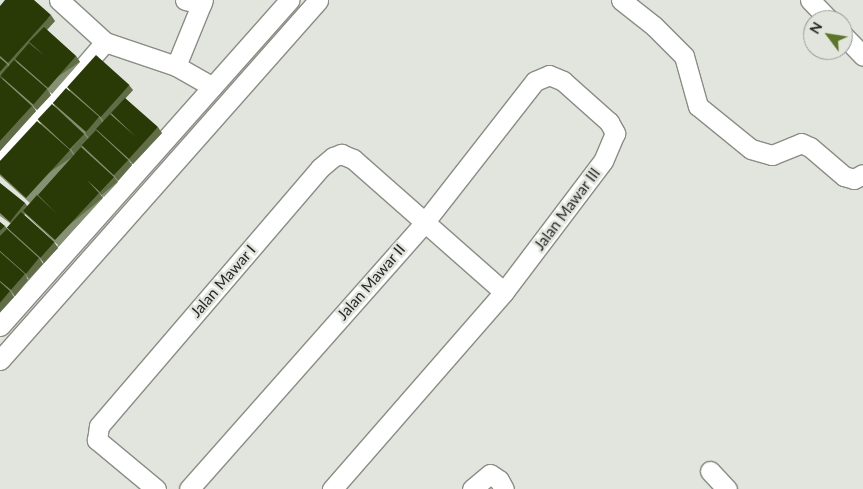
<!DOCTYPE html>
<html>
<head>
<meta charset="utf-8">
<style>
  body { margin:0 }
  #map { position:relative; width:863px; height:489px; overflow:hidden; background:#e2e5dd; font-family:Lato,sans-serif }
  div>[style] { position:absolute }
  .roads { filter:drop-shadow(1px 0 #8a8d85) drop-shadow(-1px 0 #8a8d85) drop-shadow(0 1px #8a8d85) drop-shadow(0 -1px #8a8d85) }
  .minor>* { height:19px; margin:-9.5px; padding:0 9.5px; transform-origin:9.5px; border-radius:9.5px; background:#fff }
  .wall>* { inset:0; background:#869072 }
  .shaded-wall>* { inset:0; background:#616d46; transform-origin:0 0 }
  .building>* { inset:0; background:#2a3a06; transform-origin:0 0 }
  span { translate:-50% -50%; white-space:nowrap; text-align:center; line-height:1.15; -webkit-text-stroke:5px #e2e5dd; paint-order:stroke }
  .street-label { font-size:15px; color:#252724 }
  .north { position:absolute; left:803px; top:10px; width:50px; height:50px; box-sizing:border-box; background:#e2e5dd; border:1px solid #969993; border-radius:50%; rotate:301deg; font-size:14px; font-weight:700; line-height:20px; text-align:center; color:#252724 }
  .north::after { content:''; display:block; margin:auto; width:18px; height:22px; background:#5c7528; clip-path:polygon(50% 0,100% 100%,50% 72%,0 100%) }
</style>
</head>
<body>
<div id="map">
  <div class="roads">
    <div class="minor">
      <i style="left:59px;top:0;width:62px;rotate:42.4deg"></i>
      <i style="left:185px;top:0;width:17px;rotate:13deg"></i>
      <i style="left:621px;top:0;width:42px;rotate:38.2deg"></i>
      <i style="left:654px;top:26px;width:42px;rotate:45deg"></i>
      <i style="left:684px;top:56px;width:52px;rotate:74.4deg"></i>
      <i style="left:698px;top:106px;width:68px;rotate:39.1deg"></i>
      <i style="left:751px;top:149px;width:22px;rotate:16deg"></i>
      <i style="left:772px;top:155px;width:31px;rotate:-22deg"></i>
      <i style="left:801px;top:143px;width:10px;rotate:24deg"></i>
      <i style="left:810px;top:147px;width:45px;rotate:40.5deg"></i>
      <i style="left:844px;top:176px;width:10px;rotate:17deg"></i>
      <i style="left:854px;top:179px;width:10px;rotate:-29deg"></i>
      <i style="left:810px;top:0;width:28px;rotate:46deg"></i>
      <i style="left:843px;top:35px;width:29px;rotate:46deg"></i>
      <i style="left:176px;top:66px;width:40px;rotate:29.7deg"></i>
      <i style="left:0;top:164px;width:161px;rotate:-49.3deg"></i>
      <i style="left:105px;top:42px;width:75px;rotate:18.7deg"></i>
      <i style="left:176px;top:66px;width:71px;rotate:-67.8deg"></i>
      <i style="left:0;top:326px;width:436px;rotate:-48.4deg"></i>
      <i style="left:0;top:360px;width:480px;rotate:-48.5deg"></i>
      <i style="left:710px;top:471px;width:25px;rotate:47deg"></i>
      <i style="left:156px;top:489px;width:77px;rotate:-140.3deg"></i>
      <i style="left:97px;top:440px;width:14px;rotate:-82deg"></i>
      <i style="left:99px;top:426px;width:340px;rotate:-49.4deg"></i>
      <i style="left:320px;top:168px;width:17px;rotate:-40deg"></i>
      <i style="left:333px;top:157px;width:9px;rotate:-21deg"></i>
      <i style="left:341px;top:154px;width:13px;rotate:23deg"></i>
      <i style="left:353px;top:159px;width:201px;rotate:41.4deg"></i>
      <i style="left:189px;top:489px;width:355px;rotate:-48.5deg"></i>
      <i style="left:424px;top:223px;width:180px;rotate:-52deg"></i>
      <i style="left:535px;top:81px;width:15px;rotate:-23deg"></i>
      <i style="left:549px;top:75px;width:15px;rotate:23deg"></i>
      <i style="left:563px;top:81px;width:62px;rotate:41.7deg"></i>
      <i style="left:609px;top:122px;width:13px;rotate:61deg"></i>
      <i style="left:615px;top:133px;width:30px;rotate:113deg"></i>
      <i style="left:603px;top:161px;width:164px;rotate:127.1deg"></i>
      <i style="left:504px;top:292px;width:262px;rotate:131.1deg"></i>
      <i style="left:472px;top:489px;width:23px;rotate:-40deg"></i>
      <i style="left:490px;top:474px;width:11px;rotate:34deg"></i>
      <i style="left:499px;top:480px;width:10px;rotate:61deg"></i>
    </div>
  </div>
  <div class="wall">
    <i style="clip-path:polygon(0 6px,55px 21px,47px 30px,76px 56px,80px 62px,52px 94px,47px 90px,51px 95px,37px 110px,33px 107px,36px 111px,0 151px)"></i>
    <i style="clip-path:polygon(67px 87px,133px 90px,125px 98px,162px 133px,133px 164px,129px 161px,132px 165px,118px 181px,114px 177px,118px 182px,104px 197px,100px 194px,103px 198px,59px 246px,27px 216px,25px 214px,24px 215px,54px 242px,58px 248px,44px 263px,40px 259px,43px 264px,29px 279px,25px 276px,28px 280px,15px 296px,11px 293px,14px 297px,0 312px,0 222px,10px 232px,7px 228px,11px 224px,0 216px,0 183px,25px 203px,27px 206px,30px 203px,0 176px,0 161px,41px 124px,38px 120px,56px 109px,53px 103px,70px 91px)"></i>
  </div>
  <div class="shaded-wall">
    <i style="clip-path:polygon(51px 15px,55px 21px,33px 45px,29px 42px,32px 46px,15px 59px,17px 62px,12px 69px,8px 63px)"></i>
    <i style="left:76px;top:56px;width:7px;height:43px;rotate:56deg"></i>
    <i style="clip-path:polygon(7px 64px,11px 70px,0 75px,3px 79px,0 82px,0 72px)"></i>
    <i style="clip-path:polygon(129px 85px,133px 90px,104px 122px,100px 116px)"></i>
    <i style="clip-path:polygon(47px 89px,51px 95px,37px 110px,33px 105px)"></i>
    <i style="clip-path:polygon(32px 106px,36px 111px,0 151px,0 141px)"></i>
    <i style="clip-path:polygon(99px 117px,103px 123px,89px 138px,85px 133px)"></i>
    <i style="clip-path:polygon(158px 127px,162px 133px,133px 164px,129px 159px)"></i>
    <i style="clip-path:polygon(84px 134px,88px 139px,75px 155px,71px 149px)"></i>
    <i style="left:70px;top:150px;width:7px;height:65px;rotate:56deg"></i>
    <i style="clip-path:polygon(128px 160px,132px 165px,118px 181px,114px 175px)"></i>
    <i style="left:114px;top:177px;width:6px;height:21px;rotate:51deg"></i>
    <i style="left:99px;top:193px;width:6px;height:64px;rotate:51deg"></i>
    <i style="clip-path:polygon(25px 203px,29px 209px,23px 211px,25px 214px,14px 227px,10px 222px)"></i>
    <i style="clip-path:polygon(5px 226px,9px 231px,0 241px,0 231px)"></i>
    <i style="clip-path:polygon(54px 242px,58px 248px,44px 263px,40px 257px)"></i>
    <i style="clip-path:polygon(39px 258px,43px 264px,29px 279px,26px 274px)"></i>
    <i style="clip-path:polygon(25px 274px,28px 280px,15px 296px,11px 290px)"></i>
    <i style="clip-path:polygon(10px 291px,14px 297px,0 312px,0 303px)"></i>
  </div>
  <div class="building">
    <i style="clip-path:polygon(5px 0,34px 0,51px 15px,8px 63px,0 56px,0 28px,5px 32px,0 28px,0 6px)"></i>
    <i style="clip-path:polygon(44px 27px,76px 56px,48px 88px,15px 59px,29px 43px,45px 56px,29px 42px)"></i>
    <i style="left:96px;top:55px;width:45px;height:43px;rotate:42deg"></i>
    <i style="clip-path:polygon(0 58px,7px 64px,0 72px)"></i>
    <i style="left:14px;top:60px;width:44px;height:21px;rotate:41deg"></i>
    <i style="clip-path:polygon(0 77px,32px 106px,0 141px)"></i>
    <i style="left:66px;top:88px;width:44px;height:20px;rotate:41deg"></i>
    <i style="clip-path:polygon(125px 98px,158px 127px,129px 159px,96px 129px,110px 114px,136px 137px,111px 113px)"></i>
    <i style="left:52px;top:104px;width:44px;height:21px;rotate:43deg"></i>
    <i style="clip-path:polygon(37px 121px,70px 150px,26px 198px,0 174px,0 161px)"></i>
    <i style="left:96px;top:130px;width:44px;height:21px;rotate:43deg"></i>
    <i style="clip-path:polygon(81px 147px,114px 177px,100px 192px,87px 180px,99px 193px,55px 240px,23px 211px,37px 195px,56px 213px,38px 195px)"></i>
    <i style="clip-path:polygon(0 183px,25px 203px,10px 222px,0 213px)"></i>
    <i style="left:21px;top:212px;width:45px;height:21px;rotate:42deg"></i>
    <i style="clip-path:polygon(0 222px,5px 226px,0 231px)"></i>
    <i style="clip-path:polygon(7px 229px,39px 258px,26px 274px,0 251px,0 236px)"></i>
    <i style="clip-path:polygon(0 252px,25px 274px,11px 290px,0 281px)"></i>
    <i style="clip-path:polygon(0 282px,10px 291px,0 303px)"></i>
  </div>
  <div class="street-label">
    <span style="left:567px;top:209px;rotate:-53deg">Jalan Mawar III</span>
    <span style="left:223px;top:281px;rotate:-49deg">Jalan Mawar I</span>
    <span style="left:371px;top:282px;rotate:-49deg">Jalan Mawar II</span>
  </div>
  <div class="north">N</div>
</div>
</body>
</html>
